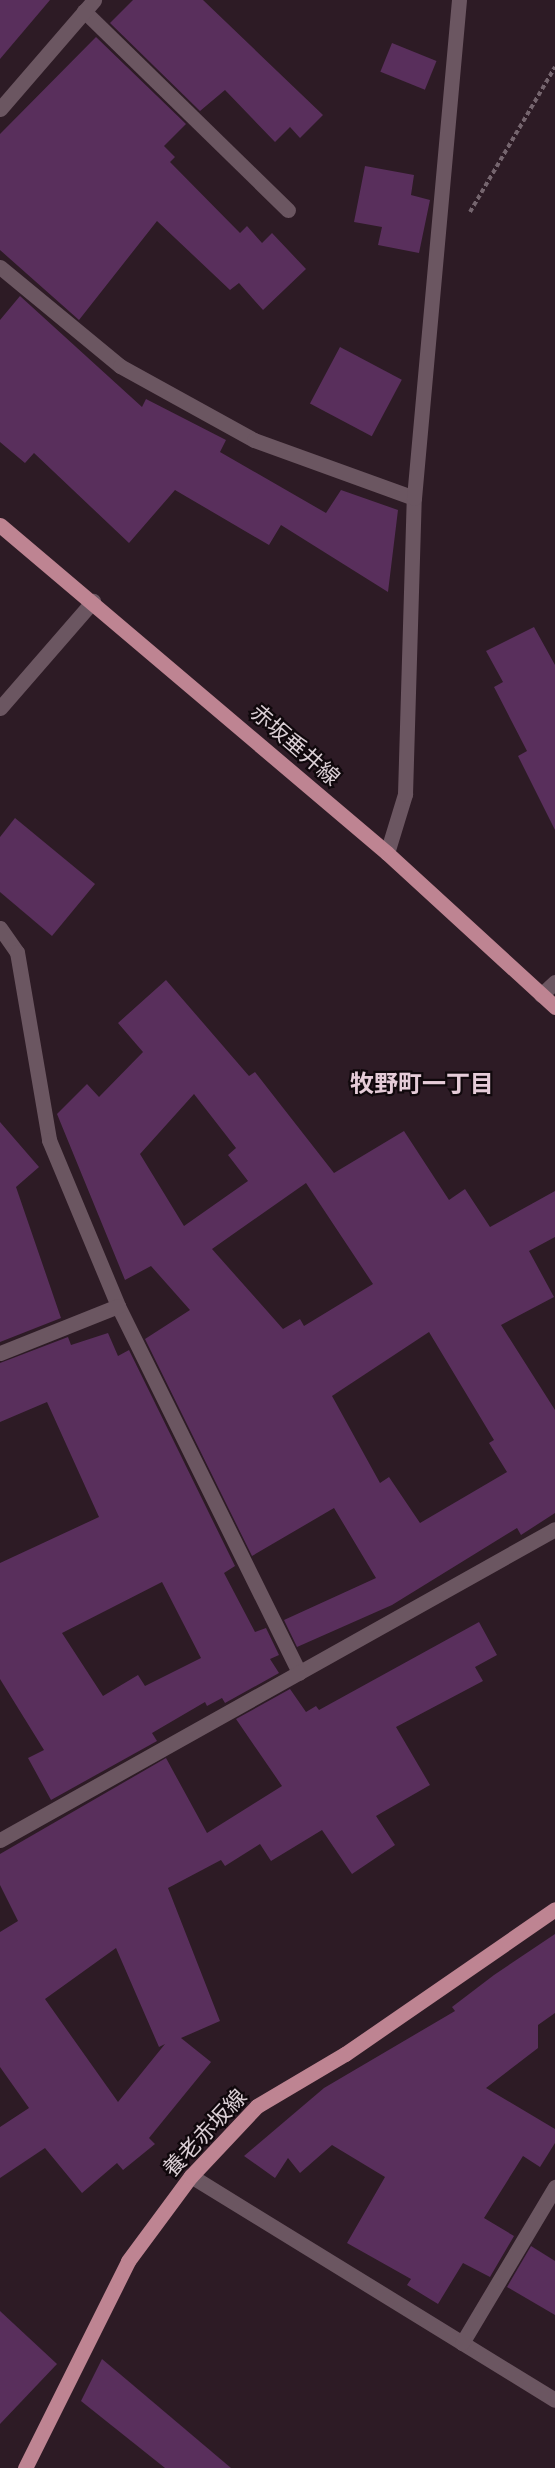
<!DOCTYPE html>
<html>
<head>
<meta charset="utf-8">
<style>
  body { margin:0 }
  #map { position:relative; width:555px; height:2468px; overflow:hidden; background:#2d1b25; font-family:Signika,"Noto Sans JP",sans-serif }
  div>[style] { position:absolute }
  .building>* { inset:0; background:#592f5c; transform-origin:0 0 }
  .path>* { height:4px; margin-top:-2px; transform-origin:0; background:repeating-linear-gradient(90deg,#75656e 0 4.5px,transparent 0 7.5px) }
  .minor>* { height:15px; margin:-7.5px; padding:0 7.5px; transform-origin:7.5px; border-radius:7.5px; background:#6b5661 }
  .major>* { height:15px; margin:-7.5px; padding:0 7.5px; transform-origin:7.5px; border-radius:7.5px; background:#be8492 }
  span { translate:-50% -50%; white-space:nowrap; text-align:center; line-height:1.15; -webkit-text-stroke:4.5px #10080c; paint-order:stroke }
  .street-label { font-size:22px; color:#daced4 }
  .neighbourhood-label { font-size:24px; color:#e5ccd8; font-weight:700 }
</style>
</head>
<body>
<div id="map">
  <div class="building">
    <i style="clip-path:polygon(0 0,50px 0,0 59px)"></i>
    <i style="clip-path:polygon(133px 0,203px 0,323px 115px,300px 138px,290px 127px,275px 142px,225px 90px,200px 111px,110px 23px)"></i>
    <i style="clip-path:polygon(96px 37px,186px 124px,164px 146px,175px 157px,170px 162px,240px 233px,247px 226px,262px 243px,272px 233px,306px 269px,263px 310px,239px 283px,230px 290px,157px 221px,79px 320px,0 250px,0 134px)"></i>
    <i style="left:392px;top:43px;width:48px;height:31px;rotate:22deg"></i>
    <i style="clip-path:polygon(365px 166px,414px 175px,411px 195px,430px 200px,419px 253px,378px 245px,382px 227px,354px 222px)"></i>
    <i style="clip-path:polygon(20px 296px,142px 407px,146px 399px,226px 440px,220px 452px,326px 513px,341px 490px,398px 510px,388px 592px,281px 525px,269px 545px,175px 490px,129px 543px,34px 453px,25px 463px,0 442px,0 320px)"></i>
    <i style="left:340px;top:347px;width:70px;height:64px;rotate:28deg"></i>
    <i style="clip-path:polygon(534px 627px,555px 665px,555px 830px,518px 756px,527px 751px,494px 687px,503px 682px,486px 651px)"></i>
    <i style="clip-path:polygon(15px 818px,95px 884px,52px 936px,0 892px,0 837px)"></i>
    <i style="clip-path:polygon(evenodd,166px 980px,249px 1076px,255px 1072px,334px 1173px,404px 1131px,449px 1200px,465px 1189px,490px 1227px,555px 1191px,555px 1237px,529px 1251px,554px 1297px,501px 1325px,555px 1410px,555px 1513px,521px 1535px,517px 1528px,392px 1605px,297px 1647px,284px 1620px,376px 1578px,334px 1508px,252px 1556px,145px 1339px,190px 1310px,151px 1266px,125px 1280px,57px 1114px,87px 1084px,99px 1097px,143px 1052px,118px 1023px,166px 980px,194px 1094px,236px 1148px,228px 1155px,248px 1181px,184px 1226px,140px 1154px,194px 1094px,166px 980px,306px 1183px,373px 1284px,304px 1326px,300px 1319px,283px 1329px,212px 1249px,306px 1183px,166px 980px,429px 1332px,494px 1440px,489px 1443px,507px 1472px,420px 1523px,389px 1477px,380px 1483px,332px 1396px,429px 1332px)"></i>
    <i style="clip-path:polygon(0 1122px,39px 1167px,16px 1187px,61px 1318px,0 1342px)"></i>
    <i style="clip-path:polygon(evenodd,108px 1333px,118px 1356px,129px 1350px,235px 1566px,224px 1573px,255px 1632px,266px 1628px,279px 1655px,270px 1659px,279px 1673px,225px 1703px,222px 1698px,207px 1706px,205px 1702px,152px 1733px,157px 1741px,51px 1800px,28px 1758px,44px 1750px,0 1679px,0 1563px,99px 1517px,47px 1402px,0 1422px,0 1363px,68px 1337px,71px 1345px,108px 1333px,162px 1582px,201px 1658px,145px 1686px,138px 1675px,103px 1696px,62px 1633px,162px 1582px)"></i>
    <i style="clip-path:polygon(evenodd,479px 1622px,497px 1655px,475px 1667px,483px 1681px,396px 1727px,430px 1785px,376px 1816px,395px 1845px,352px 1874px,322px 1830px,271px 1861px,260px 1844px,225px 1866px,221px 1860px,168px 1888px,220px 2021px,181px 2038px,211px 2062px,149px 2138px,155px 2144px,123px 2170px,117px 2163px,82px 2193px,45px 2148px,0 2178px,0 2127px,29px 2108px,0 2067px,0 1932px,18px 1921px,0 1885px,0 1854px,166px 1758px,207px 1833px,282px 1786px,236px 1719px,290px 1689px,306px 1712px,316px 1706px,319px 1710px,479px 1622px,116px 1948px,159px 2047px,165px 2044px,118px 2102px,45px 1999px,116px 1948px)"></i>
    <i style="clip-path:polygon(555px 1934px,555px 2013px,538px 2025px,538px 2048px,486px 2088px,555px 2129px,555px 2143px,540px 2167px,523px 2156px,484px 2218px,514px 2236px,490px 2277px,463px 2263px,438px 2304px,407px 2285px,411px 2279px,347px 2243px,385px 2177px,332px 2145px,300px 2173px,288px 2158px,275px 2178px,244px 2156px,324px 2088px,455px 2011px,452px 2007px,494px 1975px)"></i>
    <i style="clip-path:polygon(531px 2246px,555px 2261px,555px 2315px,507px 2287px)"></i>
    <i style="clip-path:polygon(0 2311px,57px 2364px,0 2424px)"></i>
    <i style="clip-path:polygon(102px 2359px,127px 2380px,231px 2468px,165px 2468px,81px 2401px)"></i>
  </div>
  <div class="path">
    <i style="left:470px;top:212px;width:168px;rotate:-59.6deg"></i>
  </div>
  <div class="minor">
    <i style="left:84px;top:11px;width:285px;rotate:44.3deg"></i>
    <i style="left:0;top:109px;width:144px;rotate:-49.2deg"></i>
    <i style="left:0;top:267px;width:156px;rotate:39.5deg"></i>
    <i style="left:120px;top:366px;width:153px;rotate:28.9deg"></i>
    <i style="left:254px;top:440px;width:170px;rotate:19.9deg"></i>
    <i style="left:0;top:708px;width:142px;rotate:-49deg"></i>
    <i style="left:387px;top:853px;width:62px;rotate:-73deg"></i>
    <i style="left:405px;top:794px;width:296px;rotate:-88.3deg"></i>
    <i style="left:414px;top:498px;width:500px;rotate:-84.84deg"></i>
    <i style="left:0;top:928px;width:29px;rotate:55deg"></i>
    <i style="left:17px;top:952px;width:191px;rotate:80.3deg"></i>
    <i style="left:49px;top:1140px;width:180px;rotate:67.4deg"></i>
    <i style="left:118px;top:1306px;width:409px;rotate:63.7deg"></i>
    <i style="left:541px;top:995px;width:19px;rotate:-43deg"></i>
    <i style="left:0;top:1353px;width:127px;rotate:-21.7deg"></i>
    <i style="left:0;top:1840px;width:636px;rotate:-29.26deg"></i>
    <i style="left:191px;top:2176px;width:427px;rotate:31.6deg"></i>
    <i style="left:462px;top:2343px;width:182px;rotate:-59.2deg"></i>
  </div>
  <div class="major">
    <i style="left:0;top:525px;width:507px;rotate:40.28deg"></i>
    <i style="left:387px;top:853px;width:228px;rotate:42.5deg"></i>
    <i style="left:25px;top:2468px;width:231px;rotate:-63.5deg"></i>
    <i style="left:128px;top:2261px;width:106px;rotate:-53.5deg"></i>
    <i style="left:191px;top:2176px;width:96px;rotate:-46.7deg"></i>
    <i style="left:257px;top:2106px;width:102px;rotate:-30.6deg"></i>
    <i style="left:345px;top:2054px;width:255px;rotate:-34.6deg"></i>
  </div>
  <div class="street-label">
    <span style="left:295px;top:745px;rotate:41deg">赤坂垂井線</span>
    <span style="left:205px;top:2133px;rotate:-47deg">養老赤坂線</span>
  </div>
  <div class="neighbourhood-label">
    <span style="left:422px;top:1085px">牧野町一丁目</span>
  </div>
</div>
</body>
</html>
